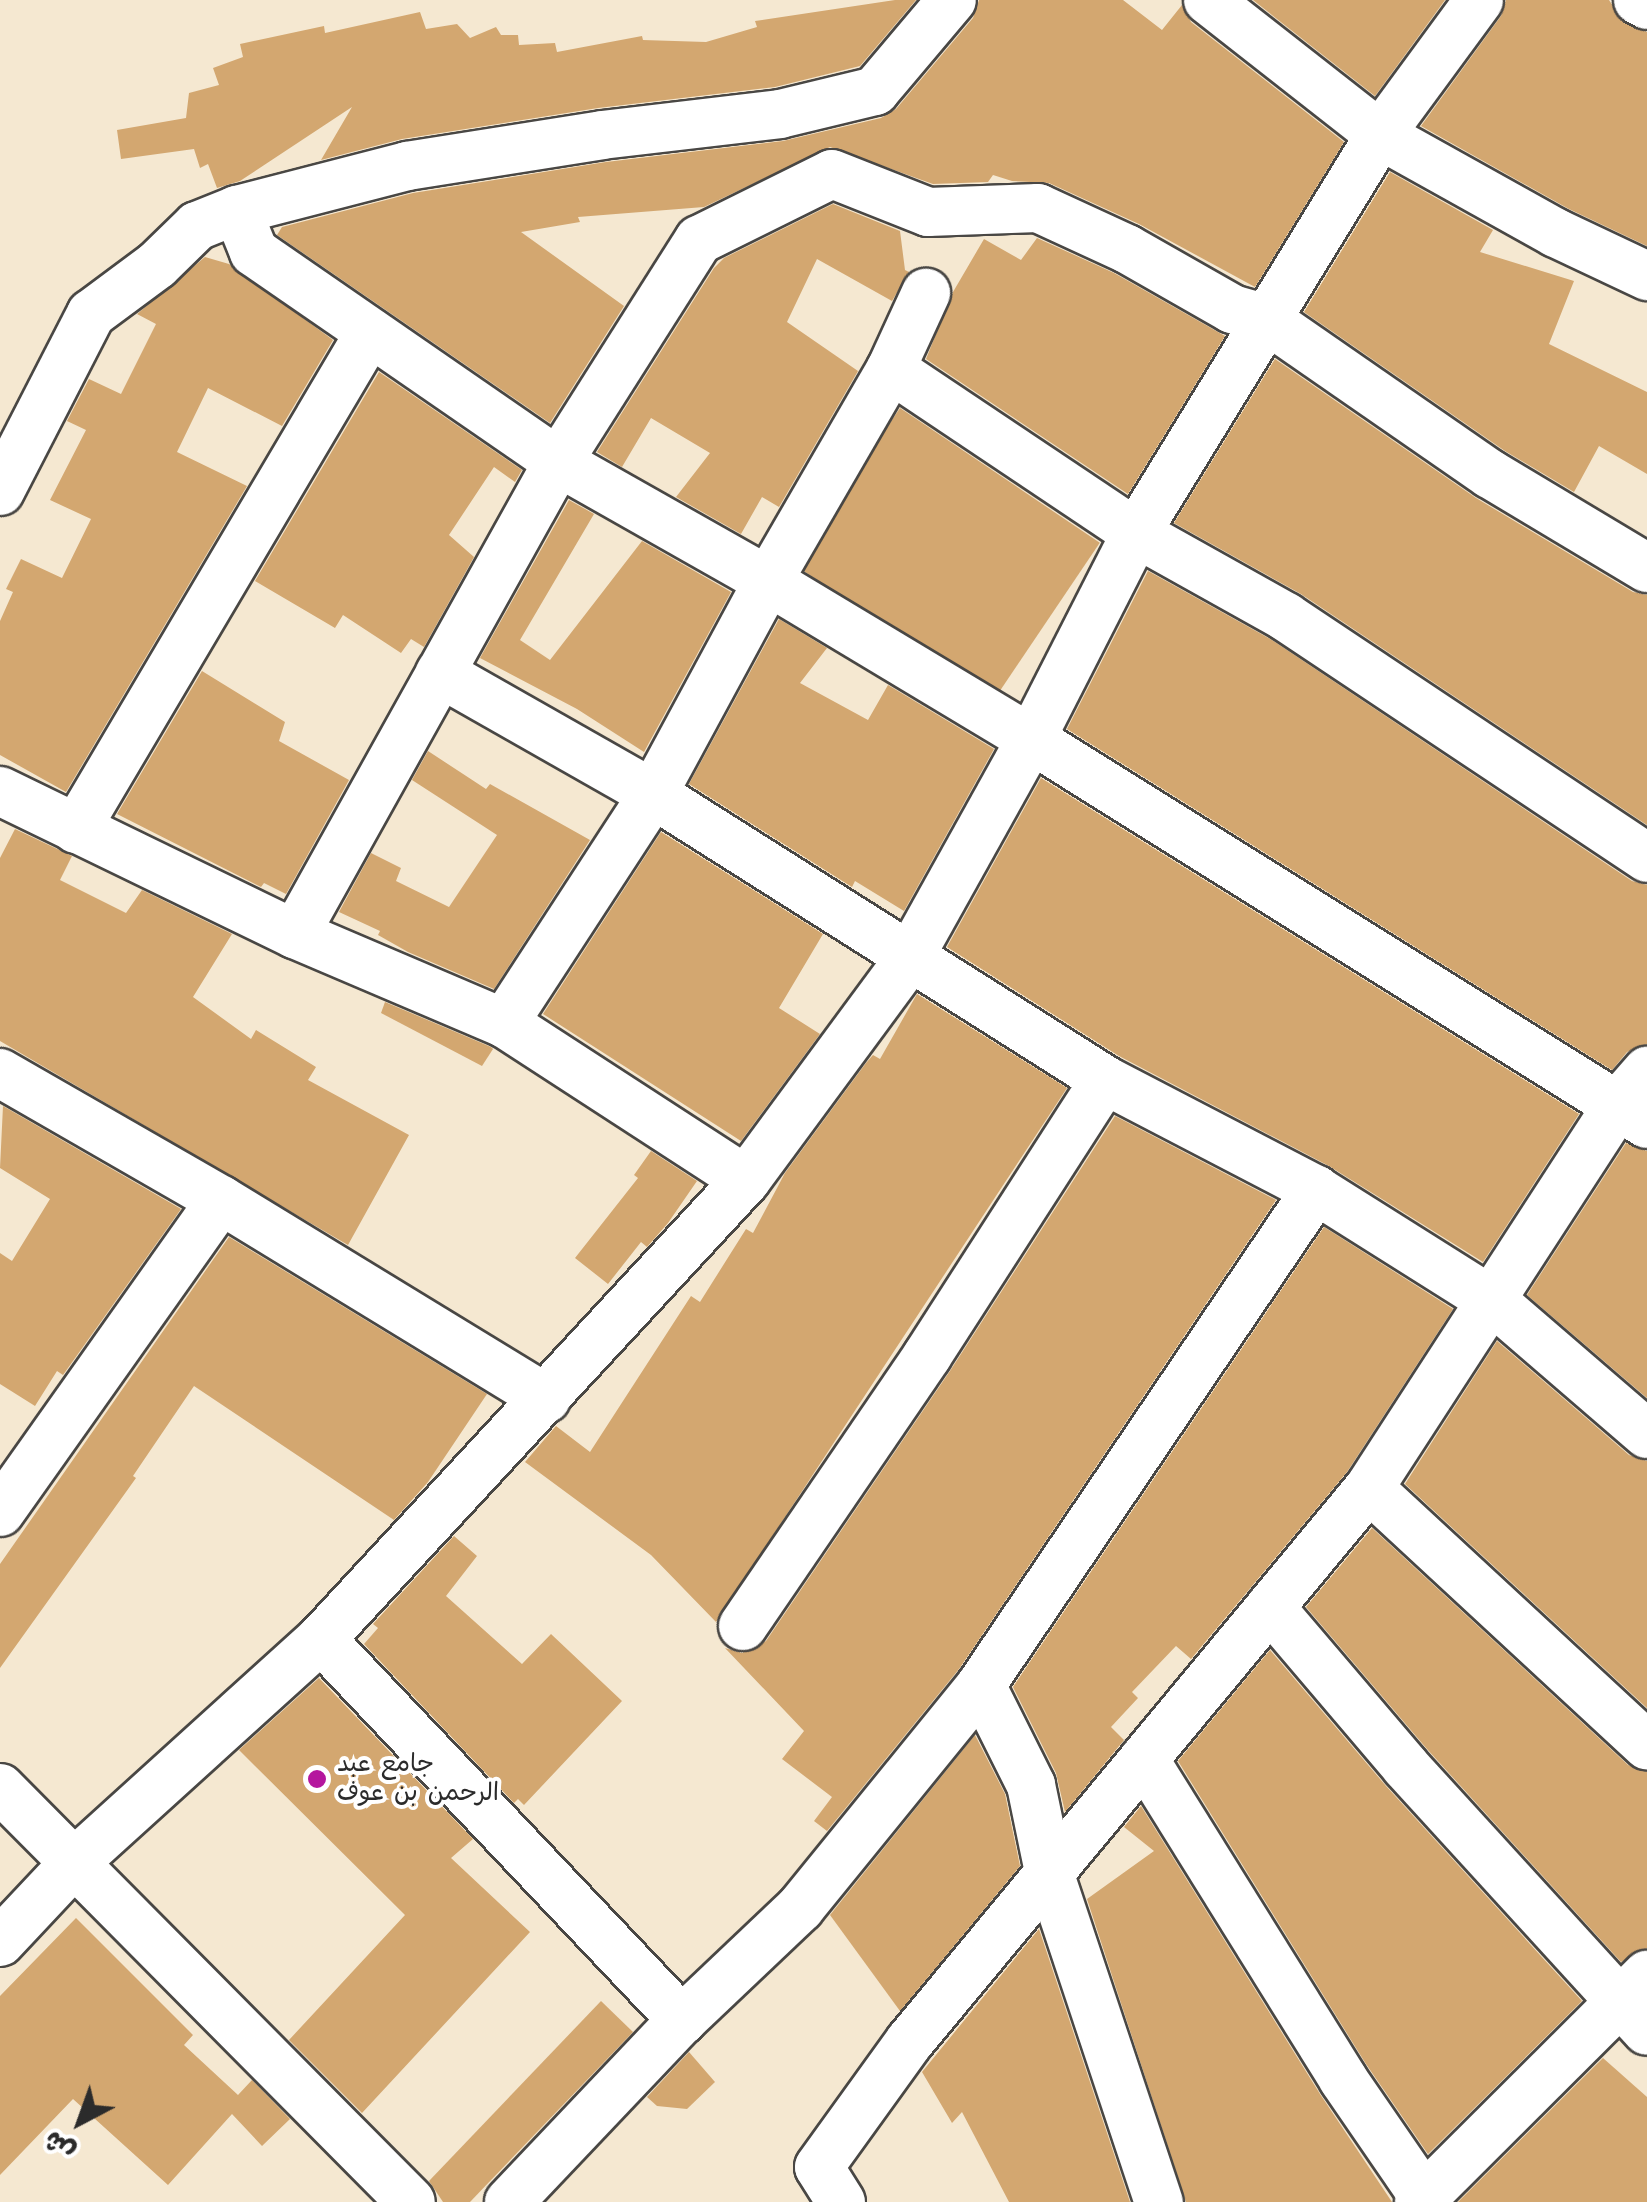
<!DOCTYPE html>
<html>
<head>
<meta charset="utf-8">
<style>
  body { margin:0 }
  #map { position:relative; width:1647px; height:2202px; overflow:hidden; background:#f5e8d1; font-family:Kalam,"Playpen Sans Arabic",sans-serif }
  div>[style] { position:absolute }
  .building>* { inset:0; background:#d3a770; transform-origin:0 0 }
  .roads { filter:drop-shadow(2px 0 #494744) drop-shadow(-2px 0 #494744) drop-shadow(0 2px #494744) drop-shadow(0 -2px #494744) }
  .minor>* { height:48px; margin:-24px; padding:0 24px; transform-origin:24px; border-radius:24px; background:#fff }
  .dots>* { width:28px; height:28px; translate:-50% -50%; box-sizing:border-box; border:5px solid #fff; border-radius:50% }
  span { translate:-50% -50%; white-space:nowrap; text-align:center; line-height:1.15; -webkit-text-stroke:8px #fff; paint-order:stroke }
  .poi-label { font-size:25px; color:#2b2b2b }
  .left { translate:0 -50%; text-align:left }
  .north { position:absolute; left:30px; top:2072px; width:100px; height:100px; -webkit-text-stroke:8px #fff; paint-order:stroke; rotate:221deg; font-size:28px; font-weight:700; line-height:40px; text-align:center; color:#2b2b2b }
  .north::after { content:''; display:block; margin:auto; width:35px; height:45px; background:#2b2b2b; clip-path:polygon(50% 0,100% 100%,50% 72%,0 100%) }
</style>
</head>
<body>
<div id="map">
  <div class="building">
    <i style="clip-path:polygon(895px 0,916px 0,860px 66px,775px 87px,598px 108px,402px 139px,321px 160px,352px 107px,240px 181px,217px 188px,208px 164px,200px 168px,194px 149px,121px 159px,117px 130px,186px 118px,189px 93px,219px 85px,213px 68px,243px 57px,240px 44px,324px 26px,325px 33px,420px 12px,426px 29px,457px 24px,470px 38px,496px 27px,501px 35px,518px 35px,519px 45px,555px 43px,557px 52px,642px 36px,643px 40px,706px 42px,757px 27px,755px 21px)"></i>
    <i style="clip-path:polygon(979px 0,1123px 0,1162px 30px,1182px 5px,1191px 22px,1344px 142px,1255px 287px,1139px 224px,1049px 183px,1012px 181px,993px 175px,988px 182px,933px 184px,830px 147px,704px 207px,578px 217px,580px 222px,521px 232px,624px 306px,550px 423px,277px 235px,282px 227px,413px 193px,606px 162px,783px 141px,881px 118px,896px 109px,973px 18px)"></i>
    <i style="clip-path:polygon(1253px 0,1445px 0,1375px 96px)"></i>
    <i style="clip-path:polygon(1506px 0,1609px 0,1624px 23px,1647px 32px,1647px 246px,1569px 209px,1421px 126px,1501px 16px)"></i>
    <i style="clip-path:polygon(1390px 172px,1493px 230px,1480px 252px,1574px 281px,1549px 344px,1647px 392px,1647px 474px,1599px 446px,1574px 492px,1505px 451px,1304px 312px)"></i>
    <i style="clip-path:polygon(833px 204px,900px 231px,905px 270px,909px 272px,892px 301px,817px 259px,787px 322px,858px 371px,779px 507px,762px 497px,741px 534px,676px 497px,710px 453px,651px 418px,622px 467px,597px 452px,714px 268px,724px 258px)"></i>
    <i style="clip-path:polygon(1037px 238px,1114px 273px,1225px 336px,1128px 494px,926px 359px,953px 292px,984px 239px,1021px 260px)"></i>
    <i style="clip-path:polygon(205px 257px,229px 264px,333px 340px,282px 426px,208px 388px,177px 452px,247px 486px,66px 792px,0 755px,0 621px,13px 592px,6px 589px,21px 559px,62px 578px,91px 519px,50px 500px,86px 430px,67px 421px,89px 379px,121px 394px,156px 324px,137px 314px)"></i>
    <i style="clip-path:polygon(1275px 359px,1476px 498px,1633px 592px,1647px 595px,1647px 825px,1301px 594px,1174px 523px)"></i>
    <i style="clip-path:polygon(379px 372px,522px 470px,515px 482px,494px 467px,449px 535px,474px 557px,424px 647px,411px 639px,401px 653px,343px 615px,335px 628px,255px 581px)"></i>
    <i style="left:900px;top:408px;width:241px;height:189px;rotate:34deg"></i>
    <i style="clip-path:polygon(569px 500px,594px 514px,520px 640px,550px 660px,642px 541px,731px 592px,644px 752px,577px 709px,480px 658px)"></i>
    <i style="clip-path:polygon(1148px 571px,1272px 640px,1632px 881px,1647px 885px,1647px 1044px,1627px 1052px,1612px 1070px,1067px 729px)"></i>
    <i style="clip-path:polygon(779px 619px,827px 648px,800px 683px,868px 720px,888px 685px,994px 749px,904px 911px,855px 881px,852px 887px,689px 784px)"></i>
    <i style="clip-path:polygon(202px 671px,285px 722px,279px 741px,349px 780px,286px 894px,264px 883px,261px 887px,117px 814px)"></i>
    <i style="clip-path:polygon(428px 751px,486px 789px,490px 784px,590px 840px,494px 989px,408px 952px,378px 935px,380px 931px,339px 912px,371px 853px,401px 868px,396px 881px,449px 907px,497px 835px,412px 780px)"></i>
    <i style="clip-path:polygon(1041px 778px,1579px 1114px,1483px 1262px,1329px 1166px,1119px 1056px,947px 947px)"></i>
    <i style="clip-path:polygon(15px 829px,72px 856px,60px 880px,126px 913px,142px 890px,232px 934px,193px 997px,251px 1039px,256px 1030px,316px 1067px,308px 1080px,409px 1135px,348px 1245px,0 1041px,0 858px)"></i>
    <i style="clip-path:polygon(661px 832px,823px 934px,779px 1008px,820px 1034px,741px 1141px,543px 1014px)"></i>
    <i style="clip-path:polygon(917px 994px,1067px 1088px,716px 1622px,651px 1555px,525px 1462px,556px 1426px,590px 1452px,691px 1296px,700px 1302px,746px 1229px,753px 1233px,785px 1173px,866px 1063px,873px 1055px,880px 1059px)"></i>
    <i style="clip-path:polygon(385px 1002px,491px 1047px,493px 1049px,482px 1066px,381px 1013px)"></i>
    <i style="clip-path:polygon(3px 1106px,181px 1209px,63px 1375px,57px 1371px,35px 1406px,0 1384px,0 1253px,12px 1261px,50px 1199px,0 1168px)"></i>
    <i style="clip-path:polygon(1115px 1116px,1276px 1200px,959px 1669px,827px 1831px,814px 1821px,832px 1797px,782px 1759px,804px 1731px,725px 1648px,742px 1653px,766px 1641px,950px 1371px)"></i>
    <i style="clip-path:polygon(1626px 1143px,1647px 1151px,1647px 1398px,1527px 1295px)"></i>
    <i style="clip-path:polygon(651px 1151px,697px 1181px,668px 1223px,647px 1247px,641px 1242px,608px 1284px,575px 1258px,638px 1178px,634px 1175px)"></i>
    <i style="clip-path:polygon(1324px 1227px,1453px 1309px,1347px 1472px,1191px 1659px,1176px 1646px,1132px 1692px,1138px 1698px,1111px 1727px,1124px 1740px,1065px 1812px,1056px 1773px,1013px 1687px)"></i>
    <i style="clip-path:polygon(229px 1237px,487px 1394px,428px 1482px,394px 1520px,194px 1386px,133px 1476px,136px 1478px,0 1668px,0 1564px)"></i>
    <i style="clip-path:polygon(1497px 1341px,1629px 1455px,1647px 1461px,1647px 1708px,1405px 1484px)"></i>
    <i style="clip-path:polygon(1372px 1528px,1628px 1765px,1647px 1772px,1647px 1948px,1621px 1962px,1427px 1749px,1306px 1607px)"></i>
    <i style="clip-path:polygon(454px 1536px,477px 1556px,446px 1596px,522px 1664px,551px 1634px,622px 1701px,524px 1805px,518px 1799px,514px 1803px,364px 1644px,378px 1628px,373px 1624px)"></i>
    <i style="clip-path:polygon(1270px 1650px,1386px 1786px,1582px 2001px,1428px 2154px,1366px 2064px,1178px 1761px)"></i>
    <i style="clip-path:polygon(319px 1678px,473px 1839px,451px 1858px,530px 1932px,362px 2113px,289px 2040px,405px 1915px,239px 1750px)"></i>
    <i style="clip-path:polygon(975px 1735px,1005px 1794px,1020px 1866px,900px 2011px,830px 1915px)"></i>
    <i style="clip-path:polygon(1141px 1806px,1320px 2094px,1392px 2202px,1186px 2202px,1087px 1899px,1154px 1851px,1124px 1827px)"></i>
    <i style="clip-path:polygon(76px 1918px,193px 2035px,184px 2045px,238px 2095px,252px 2080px,290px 2119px,262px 2146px,232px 2114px,168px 2185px,73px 2099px,0 2175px,0 1996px)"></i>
    <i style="clip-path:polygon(1039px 1929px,1130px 2202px,1009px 2202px,962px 2112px,952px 2123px,922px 2072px)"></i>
    <i style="clip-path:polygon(601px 2001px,633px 2032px,470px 2202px,443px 2202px,429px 2181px)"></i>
    <i style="clip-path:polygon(689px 2052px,715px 2082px,687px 2109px,657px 2106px,647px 2097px)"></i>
    <i style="clip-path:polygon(1603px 2058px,1647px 2097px,1647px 2202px,1458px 2202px)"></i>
  </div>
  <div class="roads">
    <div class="minor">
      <i style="left:1208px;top:0;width:219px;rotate:38.1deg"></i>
      <i style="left:1380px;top:135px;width:201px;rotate:29.1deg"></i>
      <i style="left:1556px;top:233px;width:101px;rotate:25.3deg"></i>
      <i style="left:1638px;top:0;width:10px;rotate:29deg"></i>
      <i style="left:237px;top:210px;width:45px;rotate:68deg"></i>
      <i style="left:254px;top:252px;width:369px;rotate:34.6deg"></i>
      <i style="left:558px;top:462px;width:241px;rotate:29.5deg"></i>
      <i style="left:768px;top:581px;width:307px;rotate:31deg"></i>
      <i style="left:1031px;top:739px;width:726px;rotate:32.01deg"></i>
      <i style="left:891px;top:369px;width:295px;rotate:33.8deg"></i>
      <i style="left:1136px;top:533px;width:172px;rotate:29.2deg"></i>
      <i style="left:1286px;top:617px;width:434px;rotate:33.7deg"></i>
      <i style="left:0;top:491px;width:199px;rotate:-62.8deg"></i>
      <i style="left:91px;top:314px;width:82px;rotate:-36.6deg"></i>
      <i style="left:157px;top:265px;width:56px;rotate:-44.3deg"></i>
      <i style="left:197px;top:226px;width:43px;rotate:-21.8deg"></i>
      <i style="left:237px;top:210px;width:176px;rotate:-14.5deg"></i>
      <i style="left:407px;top:166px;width:197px;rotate:-9deg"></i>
      <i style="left:602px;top:135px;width:179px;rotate:-6.7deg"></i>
      <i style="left:780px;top:114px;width:98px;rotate:-13.6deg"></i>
      <i style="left:875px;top:91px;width:119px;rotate:-49.8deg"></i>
      <i style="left:440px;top:673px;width:245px;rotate:29.6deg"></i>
      <i style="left:653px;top:794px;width:535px;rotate:32.32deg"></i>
      <i style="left:1105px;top:1080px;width:238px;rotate:27.5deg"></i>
      <i style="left:1316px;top:1190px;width:210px;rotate:32.2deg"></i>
      <i style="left:1494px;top:1302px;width:202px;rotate:40.8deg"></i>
      <i style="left:0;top:791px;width:328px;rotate:25.9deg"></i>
      <i style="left:295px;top:934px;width:227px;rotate:23.1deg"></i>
      <i style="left:504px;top:1023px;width:288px;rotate:33deg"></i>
      <i style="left:76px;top:829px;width:577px;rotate:-59.39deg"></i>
      <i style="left:295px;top:934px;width:540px;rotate:-60.87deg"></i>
      <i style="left:558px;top:462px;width:263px;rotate:-57.6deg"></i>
      <i style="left:699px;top:240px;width:148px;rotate:-26.4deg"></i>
      <i style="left:832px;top:174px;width:103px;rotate:21.6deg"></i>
      <i style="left:928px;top:212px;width:110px;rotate:-2.1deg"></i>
      <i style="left:1038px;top:208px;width:98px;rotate:24.7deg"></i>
      <i style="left:1127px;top:249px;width:121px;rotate:29.7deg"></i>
      <i style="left:1232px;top:309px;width:35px;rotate:16deg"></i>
      <i style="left:1266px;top:319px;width:272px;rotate:34.7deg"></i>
      <i style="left:1490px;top:474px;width:183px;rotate:30.9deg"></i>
      <i style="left:504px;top:1023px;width:273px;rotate:-56.9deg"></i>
      <i style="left:653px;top:794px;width:242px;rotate:-61.6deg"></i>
      <i style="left:768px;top:581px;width:245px;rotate:-59.9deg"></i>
      <i style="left:891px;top:369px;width:84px;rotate:-65.3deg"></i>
      <i style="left:0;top:1073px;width:255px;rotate:29.9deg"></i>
      <i style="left:221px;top:1200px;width:381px;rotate:31.4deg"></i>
      <i style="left:1369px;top:1488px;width:379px;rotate:42.8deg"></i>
      <i style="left:0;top:1512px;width:382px;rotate:-54.7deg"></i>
      <i style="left:1270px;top:1607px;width:210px;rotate:49.6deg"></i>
      <i style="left:1406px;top:1767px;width:357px;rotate:47.6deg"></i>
      <i style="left:743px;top:1626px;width:327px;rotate:-55.7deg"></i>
      <i style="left:927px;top:1356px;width:328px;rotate:-57.2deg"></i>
      <i style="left:321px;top:1639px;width:525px;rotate:46.54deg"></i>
      <i style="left:981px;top:1685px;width:112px;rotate:63.4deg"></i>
      <i style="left:1031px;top:1785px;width:89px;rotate:78.3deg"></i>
      <i style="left:1049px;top:1872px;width:348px;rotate:71.6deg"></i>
      <i style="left:1144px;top:1759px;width:377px;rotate:58.1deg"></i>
      <i style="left:1343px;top:2079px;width:143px;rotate:55.5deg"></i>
      <i style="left:0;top:1788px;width:583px;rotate:45.21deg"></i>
      <i style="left:0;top:1942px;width:111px;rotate:-46.8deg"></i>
      <i style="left:76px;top:1861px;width:331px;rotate:-42.2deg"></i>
      <i style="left:321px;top:1639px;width:626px;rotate:-47.2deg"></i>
      <i style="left:746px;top:1180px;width:273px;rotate:-53.6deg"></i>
      <i style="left:908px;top:960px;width:253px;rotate:-60.9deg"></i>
      <i style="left:1031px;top:739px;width:231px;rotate:-63deg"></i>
      <i style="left:1136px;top:533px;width:467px;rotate:-58.5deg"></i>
      <i style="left:1380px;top:135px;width:167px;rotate:-53.7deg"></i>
      <i style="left:509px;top:2202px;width:251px;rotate:-46.5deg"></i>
      <i style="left:682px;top:2020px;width:163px;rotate:-43.5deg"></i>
      <i style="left:800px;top:1908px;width:287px;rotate:-50.9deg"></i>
      <i style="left:981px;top:1685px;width:598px;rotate:-55.91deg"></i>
      <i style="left:841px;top:2202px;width:41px;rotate:-122.2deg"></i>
      <i style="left:819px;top:2167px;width:155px;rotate:-54.2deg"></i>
      <i style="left:910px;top:2041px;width:719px;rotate:-50.31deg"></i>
      <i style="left:1369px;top:1488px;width:459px;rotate:-57deg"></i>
      <i style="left:1619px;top:1103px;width:43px;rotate:-48.8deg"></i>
      <i style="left:1419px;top:2202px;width:322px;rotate:-44.9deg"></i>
    </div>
  </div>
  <div class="dots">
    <i style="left:317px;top:1779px;background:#b5179e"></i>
  </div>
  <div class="poi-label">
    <span class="left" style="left:337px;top:1779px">جامع عبد<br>الرحمن بن عوف</span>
  </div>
  <div class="north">ش</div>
</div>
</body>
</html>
